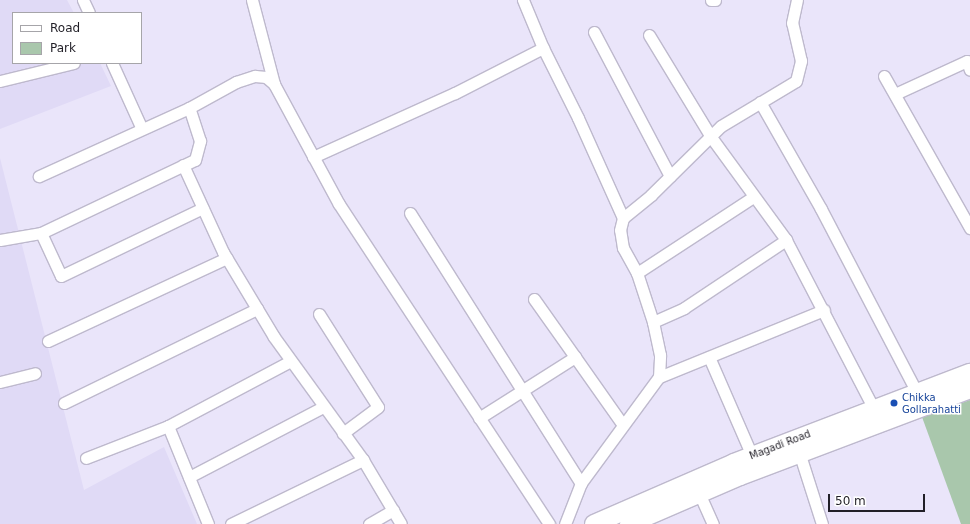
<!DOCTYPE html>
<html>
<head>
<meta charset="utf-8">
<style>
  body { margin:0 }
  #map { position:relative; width:970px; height:524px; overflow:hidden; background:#eae5fa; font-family:"DejaVu Sans",sans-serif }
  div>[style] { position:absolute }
  .built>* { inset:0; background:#e0daf6 }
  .green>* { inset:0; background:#a9c7ac }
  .roads { filter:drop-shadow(1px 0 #beb9cd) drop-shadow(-1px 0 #beb9cd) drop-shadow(0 1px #beb9cd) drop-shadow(0 -1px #beb9cd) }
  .street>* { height:11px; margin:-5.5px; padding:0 5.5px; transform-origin:5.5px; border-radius:5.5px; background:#fff }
  .primary>* { height:18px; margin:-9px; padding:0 9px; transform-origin:9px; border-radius:9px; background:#fff }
  .dots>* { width:11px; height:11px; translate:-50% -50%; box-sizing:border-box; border:2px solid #fff; border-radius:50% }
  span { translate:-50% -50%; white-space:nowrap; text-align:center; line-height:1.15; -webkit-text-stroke:3px #fff; paint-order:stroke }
  .transit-label { font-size:10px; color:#164399 }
  .left { translate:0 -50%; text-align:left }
  .street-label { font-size:10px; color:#211f27 }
  .legend { position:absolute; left:12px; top:12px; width:130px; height:52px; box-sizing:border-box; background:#fff; border:1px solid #a6a5a9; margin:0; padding:5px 7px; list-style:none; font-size:12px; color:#211f27 }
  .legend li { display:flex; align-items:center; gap:8px; height:20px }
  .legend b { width:20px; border:1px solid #a6a5a9 }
  .scale { position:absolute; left:828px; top:494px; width:97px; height:18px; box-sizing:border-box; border:2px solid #211f27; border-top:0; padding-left:5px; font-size:12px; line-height:14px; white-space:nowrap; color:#211f27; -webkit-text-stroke:3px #fff; paint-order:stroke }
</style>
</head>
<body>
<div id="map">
  <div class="built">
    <i style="clip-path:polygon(0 0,67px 0,74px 13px,13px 13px,13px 63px,100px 63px,111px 86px,0 129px)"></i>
    <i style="clip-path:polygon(0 158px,84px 490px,164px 447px,197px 524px,0 524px)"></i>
  </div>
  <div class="green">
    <i style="clip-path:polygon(970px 400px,970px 524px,961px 524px,922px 417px)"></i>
  </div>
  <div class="roads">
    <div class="street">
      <i style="left:83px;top:0;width:14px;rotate:65deg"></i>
      <i style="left:252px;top:0;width:87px;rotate:75.3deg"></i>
      <i style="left:274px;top:84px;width:136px;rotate:61.6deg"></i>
      <i style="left:339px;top:204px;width:383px;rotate:56.7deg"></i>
      <i style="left:523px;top:0;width:52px;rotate:67.4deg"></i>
      <i style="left:543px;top:48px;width:78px;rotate:63.4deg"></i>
      <i style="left:578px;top:118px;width:110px;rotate:65.8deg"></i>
      <i style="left:711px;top:0;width:4px"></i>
      <i style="left:594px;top:32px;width:163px;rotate:62.2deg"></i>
      <i style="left:649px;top:35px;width:119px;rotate:58.7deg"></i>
      <i style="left:711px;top:137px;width:127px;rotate:53.9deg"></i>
      <i style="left:786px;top:240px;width:191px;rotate:62.5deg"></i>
      <i style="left:112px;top:63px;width:72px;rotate:65.6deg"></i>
      <i style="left:884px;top:76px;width:175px;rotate:60.5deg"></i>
      <i style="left:0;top:81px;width:76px;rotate:-13.7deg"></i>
      <i style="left:895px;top:94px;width:79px;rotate:-24.6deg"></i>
      <i style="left:967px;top:61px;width:9px;rotate:72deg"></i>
      <i style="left:760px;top:102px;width:123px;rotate:60.3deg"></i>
      <i style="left:821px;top:209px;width:208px;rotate:62.4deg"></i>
      <i style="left:189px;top:108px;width:54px;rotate:-29deg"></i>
      <i style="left:236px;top:82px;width:20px;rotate:-18deg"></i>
      <i style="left:255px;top:76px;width:11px;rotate:5deg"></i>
      <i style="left:266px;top:77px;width:11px;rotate:41deg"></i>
      <i style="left:313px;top:157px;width:156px;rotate:-24.3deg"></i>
      <i style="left:455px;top:93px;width:99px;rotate:-27.1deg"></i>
      <i style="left:183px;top:165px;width:96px;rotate:65.3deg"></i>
      <i style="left:223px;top:252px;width:99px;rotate:59deg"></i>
      <i style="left:274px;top:337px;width:152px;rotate:54.1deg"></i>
      <i style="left:363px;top:460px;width:74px;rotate:59.3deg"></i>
      <i style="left:410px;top:213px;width:320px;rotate:57.7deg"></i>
      <i style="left:41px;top:233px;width:47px;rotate:65.1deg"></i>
      <i style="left:61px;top:276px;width:157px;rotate:-25.6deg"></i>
      <i style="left:0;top:240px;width:42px;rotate:-9.7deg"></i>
      <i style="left:41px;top:233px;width:170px;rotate:-25.4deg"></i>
      <i style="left:195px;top:160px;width:20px;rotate:-75deg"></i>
      <i style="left:200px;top:141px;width:35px;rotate:-108deg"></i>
      <i style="left:189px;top:108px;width:165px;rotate:155.6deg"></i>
      <i style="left:637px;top:273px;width:139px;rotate:-33.2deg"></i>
      <i style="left:534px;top:299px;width:71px;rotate:54.7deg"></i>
      <i style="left:319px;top:314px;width:110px;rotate:57.6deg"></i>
      <i style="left:378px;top:407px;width:44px;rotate:143.4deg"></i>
      <i style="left:653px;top:322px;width:34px;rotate:-24deg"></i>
      <i style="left:684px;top:308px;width:123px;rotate:-33.7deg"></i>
      <i style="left:48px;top:341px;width:197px;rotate:-24.9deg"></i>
      <i style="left:709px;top:357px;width:108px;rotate:66.5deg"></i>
      <i style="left:659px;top:377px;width:178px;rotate:-22.1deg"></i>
      <i style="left:0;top:382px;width:36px;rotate:-14deg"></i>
      <i style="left:64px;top:403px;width:215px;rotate:-26deg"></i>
      <i style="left:479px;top:418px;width:114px;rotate:-32.4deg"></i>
      <i style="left:575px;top:357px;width:83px;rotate:54.8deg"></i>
      <i style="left:168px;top:426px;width:106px;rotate:67.8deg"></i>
      <i style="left:799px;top:452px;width:76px;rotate:72.3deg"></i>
      <i style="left:86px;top:458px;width:88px;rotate:-21.3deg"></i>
      <i style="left:168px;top:426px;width:139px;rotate:-27.9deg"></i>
      <i style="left:189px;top:477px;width:151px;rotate:-27.6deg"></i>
      <i style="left:699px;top:493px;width:34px;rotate:66deg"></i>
      <i style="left:231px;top:524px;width:147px;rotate:-25.9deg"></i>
      <i style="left:369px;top:524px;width:28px;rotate:-30deg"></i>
      <i style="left:565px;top:524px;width:44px;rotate:-68.7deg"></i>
      <i style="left:581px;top:483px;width:132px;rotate:-53.7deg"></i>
      <i style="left:659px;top:377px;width:22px;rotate:-87deg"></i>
      <i style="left:660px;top:355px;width:34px;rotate:-102deg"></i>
      <i style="left:653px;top:322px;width:52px;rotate:-108.1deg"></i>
      <i style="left:637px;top:273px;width:29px;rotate:-119deg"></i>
      <i style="left:623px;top:248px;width:18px;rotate:-99deg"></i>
      <i style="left:620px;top:230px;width:12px;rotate:-76deg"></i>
      <i style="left:623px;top:218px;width:36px;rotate:-39deg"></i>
      <i style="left:651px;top:195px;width:98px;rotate:-44.6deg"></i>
      <i style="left:721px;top:126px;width:87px;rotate:-31deg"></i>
      <i style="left:796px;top:81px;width:21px;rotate:-76deg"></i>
      <i style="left:801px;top:61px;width:39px;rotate:-103deg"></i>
      <i style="left:792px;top:23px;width:24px;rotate:-78deg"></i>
    </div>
    <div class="primary">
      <i style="left:594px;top:524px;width:153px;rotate:-23.5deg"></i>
      <i style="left:734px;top:463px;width:253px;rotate:-20.9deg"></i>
      <i style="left:629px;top:524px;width:121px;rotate:-23.4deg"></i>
      <i style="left:740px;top:476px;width:246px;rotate:-20.7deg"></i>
    </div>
  </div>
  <div class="dots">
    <i style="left:894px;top:403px;background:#1a4fb4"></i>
  </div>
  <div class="transit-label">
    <span class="left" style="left:902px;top:403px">Chikka<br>Gollarahatti</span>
  </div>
  <div class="street-label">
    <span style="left:780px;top:445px;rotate:-21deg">Magadi Road</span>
  </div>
  <ul class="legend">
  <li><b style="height:5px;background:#fff"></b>Road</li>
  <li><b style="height:11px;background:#a9c7ac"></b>Park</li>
  </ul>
  <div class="scale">50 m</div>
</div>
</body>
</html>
